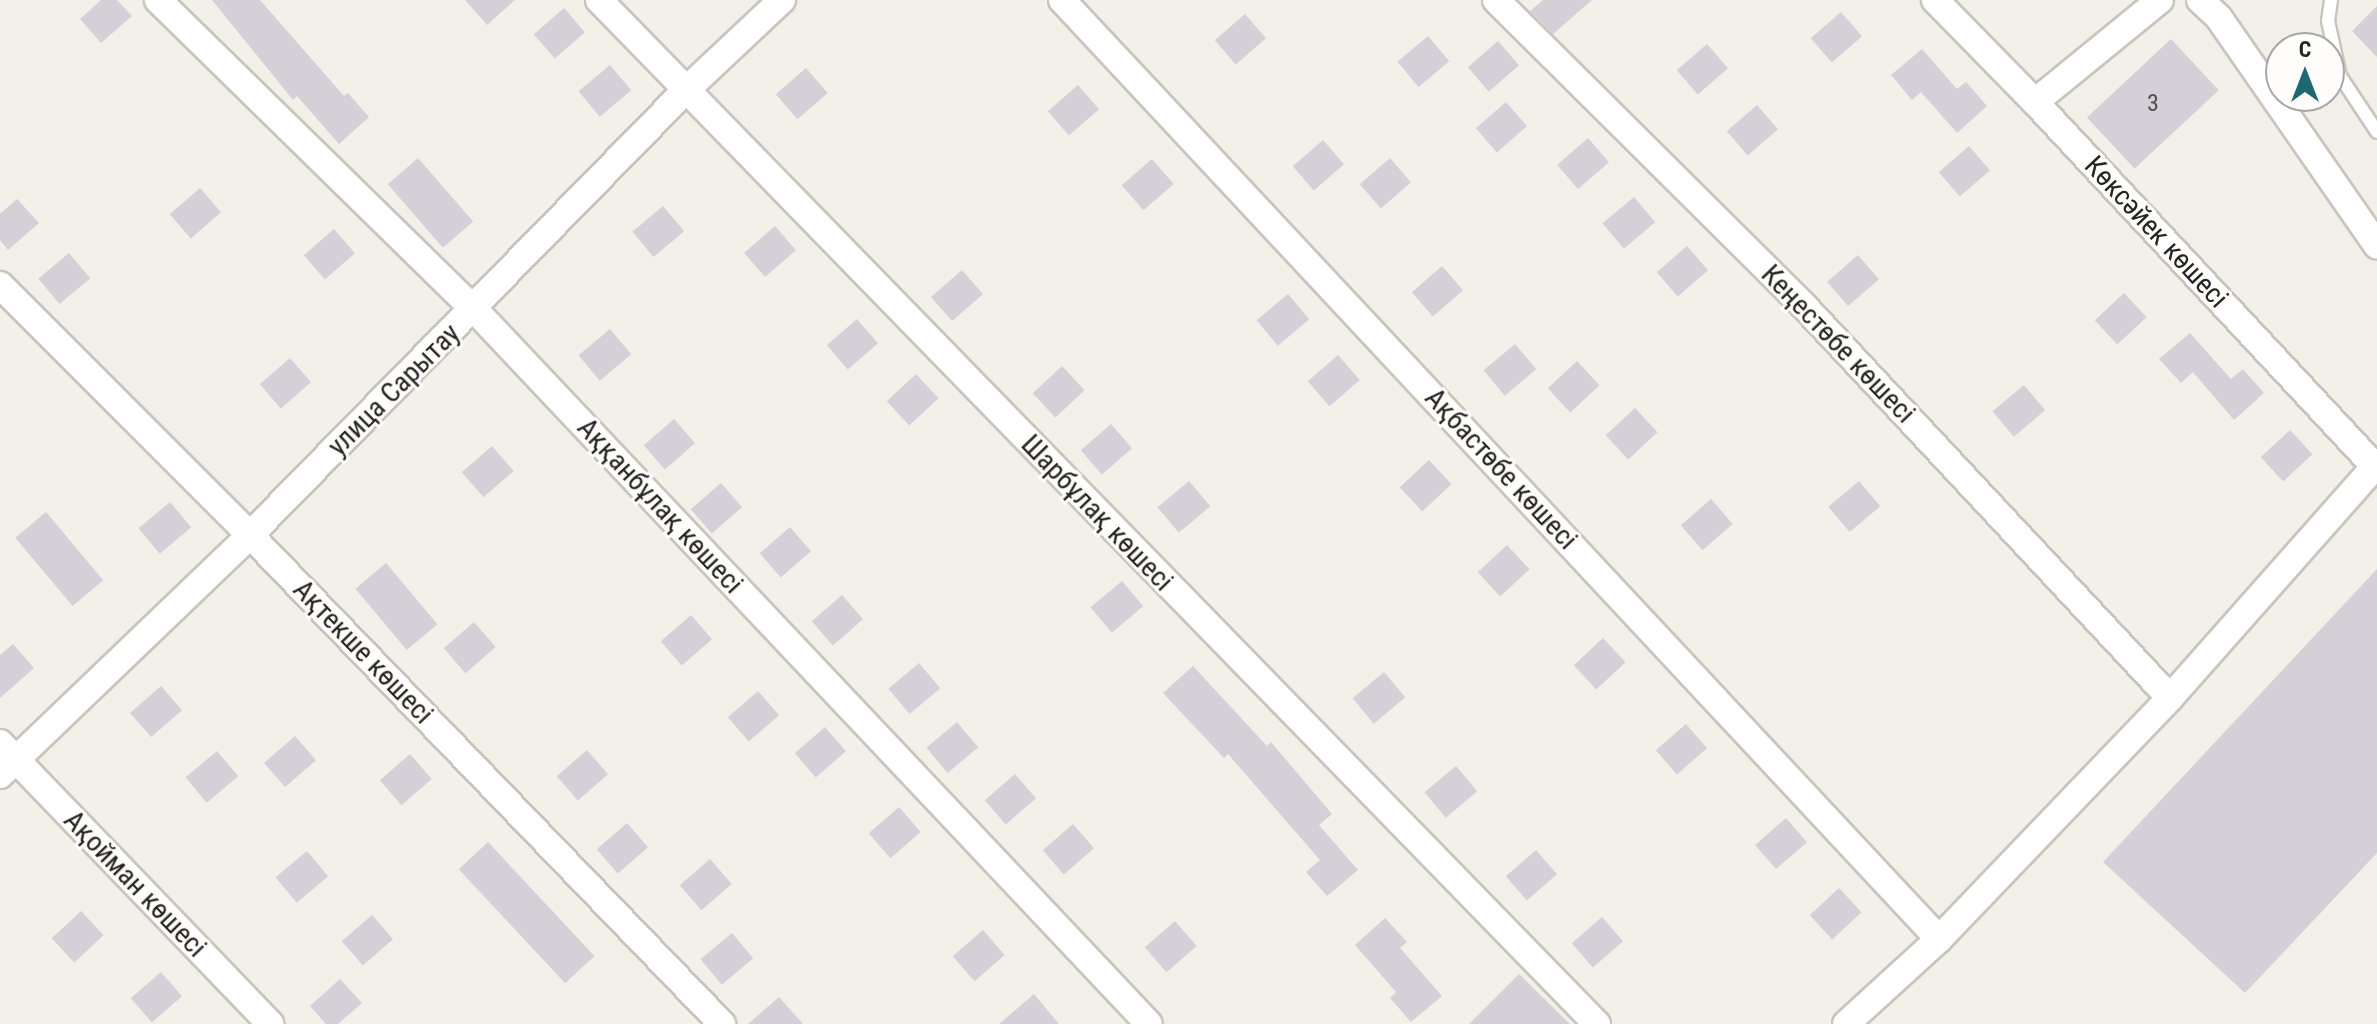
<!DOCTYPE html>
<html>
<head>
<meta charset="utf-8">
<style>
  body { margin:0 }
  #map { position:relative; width:2377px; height:1024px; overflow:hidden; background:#f3f0e9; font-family:"Roboto Condensed",sans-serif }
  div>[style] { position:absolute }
  .building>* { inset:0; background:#d3d0d7; transform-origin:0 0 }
  .roads { filter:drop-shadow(2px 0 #c8c5be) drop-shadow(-2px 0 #c8c5be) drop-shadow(0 2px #c8c5be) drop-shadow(0 -2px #c8c5be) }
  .service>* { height:12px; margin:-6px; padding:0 6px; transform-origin:6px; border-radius:6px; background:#fff }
  .minor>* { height:26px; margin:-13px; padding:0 13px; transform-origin:13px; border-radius:13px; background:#fff }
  span { translate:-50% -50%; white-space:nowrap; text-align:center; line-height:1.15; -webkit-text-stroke:6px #fffdfb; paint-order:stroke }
  .number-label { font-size:24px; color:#504f4f }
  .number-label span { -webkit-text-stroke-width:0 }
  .street-label { font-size:28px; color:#252422 }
  .north { position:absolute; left:2265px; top:32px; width:80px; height:80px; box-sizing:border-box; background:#fffdfb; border:2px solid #a8a6a4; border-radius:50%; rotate:0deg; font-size:22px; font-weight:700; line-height:32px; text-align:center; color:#252422 }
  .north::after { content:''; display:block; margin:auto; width:28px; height:36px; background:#1e6971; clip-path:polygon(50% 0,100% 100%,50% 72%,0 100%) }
</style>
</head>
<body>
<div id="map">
  <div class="building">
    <i style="clip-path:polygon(101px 0,117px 0,132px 16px,101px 43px,80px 19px)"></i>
    <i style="clip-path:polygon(212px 0,260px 0,344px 96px,348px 93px,369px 117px,339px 144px,297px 96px,293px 100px)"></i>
    <i style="clip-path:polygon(465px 0,515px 0,487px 25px)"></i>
    <i style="clip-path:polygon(1543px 0,1592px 0,1553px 34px,1530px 11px)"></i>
    <i style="clip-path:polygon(2377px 6px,2377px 57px,2352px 31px)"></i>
    <i style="left:564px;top:8px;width:32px;height:40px;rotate:49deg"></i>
    <i style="left:1841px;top:12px;width:32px;height:40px;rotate:49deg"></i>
    <i style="left:1245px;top:14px;width:32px;height:40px;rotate:49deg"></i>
    <i style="left:1428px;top:36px;width:33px;height:40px;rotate:50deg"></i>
    <i style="left:2171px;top:39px;width:70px;height:115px;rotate:47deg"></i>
    <i style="left:1498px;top:41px;width:32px;height:40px;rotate:49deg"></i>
    <i style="left:1707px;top:44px;width:32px;height:40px;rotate:49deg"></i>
    <i style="clip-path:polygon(1922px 49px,1957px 89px,1966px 82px,1987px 106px,1957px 133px,1921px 92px,1912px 100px,1891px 75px)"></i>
    <i style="left:610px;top:65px;width:33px;height:41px;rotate:50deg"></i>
    <i style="left:806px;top:68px;width:33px;height:40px;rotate:49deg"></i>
    <i style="left:1078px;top:85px;width:32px;height:40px;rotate:49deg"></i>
    <i style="left:1506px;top:102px;width:32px;height:40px;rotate:49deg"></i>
    <i style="left:1757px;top:105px;width:32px;height:40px;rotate:49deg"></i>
    <i style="left:1588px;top:138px;width:32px;height:41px;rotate:49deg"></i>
    <i style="left:1323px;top:140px;width:32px;height:40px;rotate:49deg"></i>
    <i style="left:1969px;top:146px;width:32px;height:40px;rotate:49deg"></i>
    <i style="left:418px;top:158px;width:84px;height:40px;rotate:49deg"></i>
    <i style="left:1390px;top:158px;width:32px;height:40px;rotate:49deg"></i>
    <i style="left:1152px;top:159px;width:33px;height:40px;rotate:49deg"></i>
    <i style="left:200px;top:188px;width:32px;height:40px;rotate:49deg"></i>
    <i style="left:1634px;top:197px;width:33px;height:41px;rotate:50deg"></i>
    <i style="clip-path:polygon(17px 199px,39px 223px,8px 250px,0 240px,0 214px)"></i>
    <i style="left:663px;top:206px;width:33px;height:40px;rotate:50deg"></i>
    <i style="left:775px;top:226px;width:32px;height:41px;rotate:49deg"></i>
    <i style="left:334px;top:229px;width:32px;height:40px;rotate:49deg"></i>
    <i style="left:1687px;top:246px;width:32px;height:40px;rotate:49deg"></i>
    <i style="left:69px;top:253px;width:33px;height:40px;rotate:50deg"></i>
    <i style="left:1858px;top:255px;width:32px;height:41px;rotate:49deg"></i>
    <i style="left:1442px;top:266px;width:32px;height:40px;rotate:49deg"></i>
    <i style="left:962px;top:270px;width:32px;height:41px;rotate:49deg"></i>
    <i style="left:2124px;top:293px;width:33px;height:40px;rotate:47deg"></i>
    <i style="left:1288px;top:294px;width:33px;height:41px;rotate:50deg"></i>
    <i style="left:857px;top:319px;width:32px;height:40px;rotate:49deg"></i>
    <i style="left:610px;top:329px;width:33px;height:41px;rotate:50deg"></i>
    <i style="clip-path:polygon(2190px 333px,2231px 379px,2243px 369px,2264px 393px,2234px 420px,2193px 372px,2181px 383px,2159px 359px)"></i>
    <i style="left:1515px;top:344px;width:33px;height:41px;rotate:50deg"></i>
    <i style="left:1338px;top:355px;width:33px;height:40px;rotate:49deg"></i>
    <i style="left:290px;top:358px;width:32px;height:40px;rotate:49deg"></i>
    <i style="left:1577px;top:361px;width:33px;height:40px;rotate:47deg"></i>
    <i style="left:1062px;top:366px;width:33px;height:40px;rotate:47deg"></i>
    <i style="left:916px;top:374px;width:33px;height:40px;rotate:47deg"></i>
    <i style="left:2024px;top:385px;width:33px;height:41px;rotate:50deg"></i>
    <i style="left:1635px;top:408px;width:33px;height:40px;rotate:47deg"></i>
    <i style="left:674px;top:419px;width:32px;height:40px;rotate:49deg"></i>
    <i style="left:1111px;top:424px;width:32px;height:40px;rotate:49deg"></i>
    <i style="left:2290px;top:430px;width:33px;height:40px;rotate:47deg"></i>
    <i style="left:492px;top:446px;width:33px;height:40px;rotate:49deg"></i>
    <i style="left:1429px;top:460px;width:33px;height:40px;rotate:47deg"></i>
    <i style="left:1189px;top:481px;width:33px;height:41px;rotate:50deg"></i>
    <i style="left:1859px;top:481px;width:33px;height:40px;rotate:50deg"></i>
    <i style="left:721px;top:483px;width:32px;height:40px;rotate:49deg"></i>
    <i style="left:1711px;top:499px;width:33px;height:40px;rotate:49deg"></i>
    <i style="left:170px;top:502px;width:33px;height:41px;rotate:50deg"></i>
    <i style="left:46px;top:512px;width:89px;height:40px;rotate:50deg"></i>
    <i style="left:790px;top:527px;width:32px;height:40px;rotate:49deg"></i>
    <i style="left:1507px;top:545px;width:33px;height:40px;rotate:47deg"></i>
    <i style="left:386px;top:563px;width:80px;height:40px;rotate:50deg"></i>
    <i style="clip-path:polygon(2377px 569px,2377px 853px,2245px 993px,2103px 862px)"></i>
    <i style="left:1122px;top:581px;width:33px;height:41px;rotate:50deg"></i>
    <i style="left:842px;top:595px;width:32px;height:40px;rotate:49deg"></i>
    <i style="left:691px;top:615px;width:32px;height:40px;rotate:49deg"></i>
    <i style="left:474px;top:622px;width:33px;height:40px;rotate:49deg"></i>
    <i style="left:1603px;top:638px;width:33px;height:40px;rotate:47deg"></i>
    <i style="clip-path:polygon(13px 644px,34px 668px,0 698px,0 655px)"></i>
    <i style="left:919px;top:663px;width:33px;height:40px;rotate:50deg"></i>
    <i style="clip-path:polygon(1193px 666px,1267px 746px,1271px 742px,1332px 814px,1319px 825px,1358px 870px,1327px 896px,1306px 872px,1320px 860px,1228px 754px,1224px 758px,1163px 693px)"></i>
    <i style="left:1384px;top:672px;width:33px;height:41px;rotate:50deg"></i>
    <i style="left:161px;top:686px;width:32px;height:41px;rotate:49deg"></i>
    <i style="left:758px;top:691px;width:32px;height:40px;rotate:49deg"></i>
    <i style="left:957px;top:722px;width:33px;height:40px;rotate:50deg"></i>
    <i style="left:1686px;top:724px;width:32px;height:40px;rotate:49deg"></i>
    <i style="left:825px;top:727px;width:32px;height:40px;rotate:49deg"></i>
    <i style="left:295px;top:736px;width:32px;height:41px;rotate:49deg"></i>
    <i style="left:587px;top:750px;width:32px;height:40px;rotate:49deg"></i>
    <i style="left:217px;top:751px;width:33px;height:41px;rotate:50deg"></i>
    <i style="left:410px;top:754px;width:33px;height:40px;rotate:49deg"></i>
    <i style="left:1456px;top:766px;width:33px;height:41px;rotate:50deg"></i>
    <i style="left:1015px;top:774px;width:32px;height:40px;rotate:49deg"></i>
    <i style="left:899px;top:807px;width:33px;height:40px;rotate:49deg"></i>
    <i style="left:1786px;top:818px;width:32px;height:41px;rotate:49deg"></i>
    <i style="left:627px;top:823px;width:32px;height:40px;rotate:49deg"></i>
    <i style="left:1073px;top:824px;width:32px;height:40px;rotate:49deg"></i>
    <i style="left:488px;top:842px;width:156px;height:40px;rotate:47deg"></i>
    <i style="left:1536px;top:850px;width:32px;height:40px;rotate:49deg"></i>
    <i style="left:307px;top:851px;width:33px;height:41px;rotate:50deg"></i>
    <i style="left:710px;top:859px;width:33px;height:40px;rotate:49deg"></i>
    <i style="left:1839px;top:888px;width:33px;height:40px;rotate:47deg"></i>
    <i style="left:81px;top:911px;width:33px;height:40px;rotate:47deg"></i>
    <i style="left:372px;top:915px;width:32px;height:40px;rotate:49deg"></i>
    <i style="left:1602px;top:917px;width:32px;height:40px;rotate:49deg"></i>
    <i style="clip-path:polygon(1385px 918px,1407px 942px,1400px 948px,1442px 996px,1411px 1022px,1390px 998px,1396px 992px,1355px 945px)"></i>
    <i style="left:1175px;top:921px;width:33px;height:40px;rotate:49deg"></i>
    <i style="left:983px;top:930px;width:33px;height:40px;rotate:49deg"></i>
    <i style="left:732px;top:933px;width:33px;height:41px;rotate:50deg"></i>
    <i style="left:161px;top:972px;width:32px;height:40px;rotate:49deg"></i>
    <i style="clip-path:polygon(1519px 974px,1570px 1024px,1469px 1024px)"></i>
    <i style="clip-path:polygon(340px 979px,362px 1003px,338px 1024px,326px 1024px,310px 1006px)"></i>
    <i style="clip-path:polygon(1034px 994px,1059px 1024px,999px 1024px)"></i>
    <i style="clip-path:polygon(779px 997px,803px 1024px,748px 1024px)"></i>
  </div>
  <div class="roads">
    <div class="service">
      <i style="left:2331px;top:0;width:21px;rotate:98deg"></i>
      <i style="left:2328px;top:21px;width:56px;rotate:77.7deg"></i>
      <i style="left:2340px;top:76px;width:67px;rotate:56.5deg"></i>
    </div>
    <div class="minor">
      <i style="left:158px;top:0;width:442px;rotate:44.4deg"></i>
      <i style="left:474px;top:309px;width:983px;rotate:46.65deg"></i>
      <i style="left:599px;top:0;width:1430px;rotate:45.74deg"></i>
      <i style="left:1062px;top:0;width:1285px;rotate:46.96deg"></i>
      <i style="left:1496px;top:0;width:434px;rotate:44.8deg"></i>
      <i style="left:1804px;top:306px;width:536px;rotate:46.96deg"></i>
      <i style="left:1935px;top:0;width:143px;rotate:45.6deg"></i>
      <i style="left:2035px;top:102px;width:499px;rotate:47deg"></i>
      <i style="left:2200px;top:0;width:26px;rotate:43deg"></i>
      <i style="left:2219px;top:18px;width:277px;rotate:55.2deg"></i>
      <i style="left:2035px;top:102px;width:161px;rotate:-39.2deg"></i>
      <i style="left:0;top:285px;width:354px;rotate:45deg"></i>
      <i style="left:250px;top:535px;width:680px;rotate:46.01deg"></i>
      <i style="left:0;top:743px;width:390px;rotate:46.1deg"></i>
      <i style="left:0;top:775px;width:347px;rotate:-43.8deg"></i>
      <i style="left:250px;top:535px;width:622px;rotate:-45.59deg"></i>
      <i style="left:685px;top:91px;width:133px;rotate:-43.2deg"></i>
      <i style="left:1846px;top:1024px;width:126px;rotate:-42.4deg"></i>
      <i style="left:1939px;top:939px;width:334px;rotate:-46.2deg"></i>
      <i style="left:2170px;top:698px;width:312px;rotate:-48.5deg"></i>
    </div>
  </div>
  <div class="number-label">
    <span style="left:2153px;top:104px">3</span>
  </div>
  <div class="street-label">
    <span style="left:2156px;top:232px;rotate:47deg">Көксәйек көшесі</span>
    <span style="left:1838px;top:344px;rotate:46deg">Кеңестөбе көшесі</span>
    <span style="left:394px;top:390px;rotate:-45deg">улица Сарытау</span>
    <span style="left:1501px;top:469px;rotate:47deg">Ақбастөбе көшесі</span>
    <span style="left:660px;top:506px;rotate:47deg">Аққанбұлақ көшесі</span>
    <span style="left:1097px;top:513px;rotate:46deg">Шарбұлақ көшесі</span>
    <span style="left:363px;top:652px;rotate:46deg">Ақтекше көшесі</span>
    <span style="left:135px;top:884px;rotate:46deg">Ақойман көшесі</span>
  </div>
  <div class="north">С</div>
</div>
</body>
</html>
